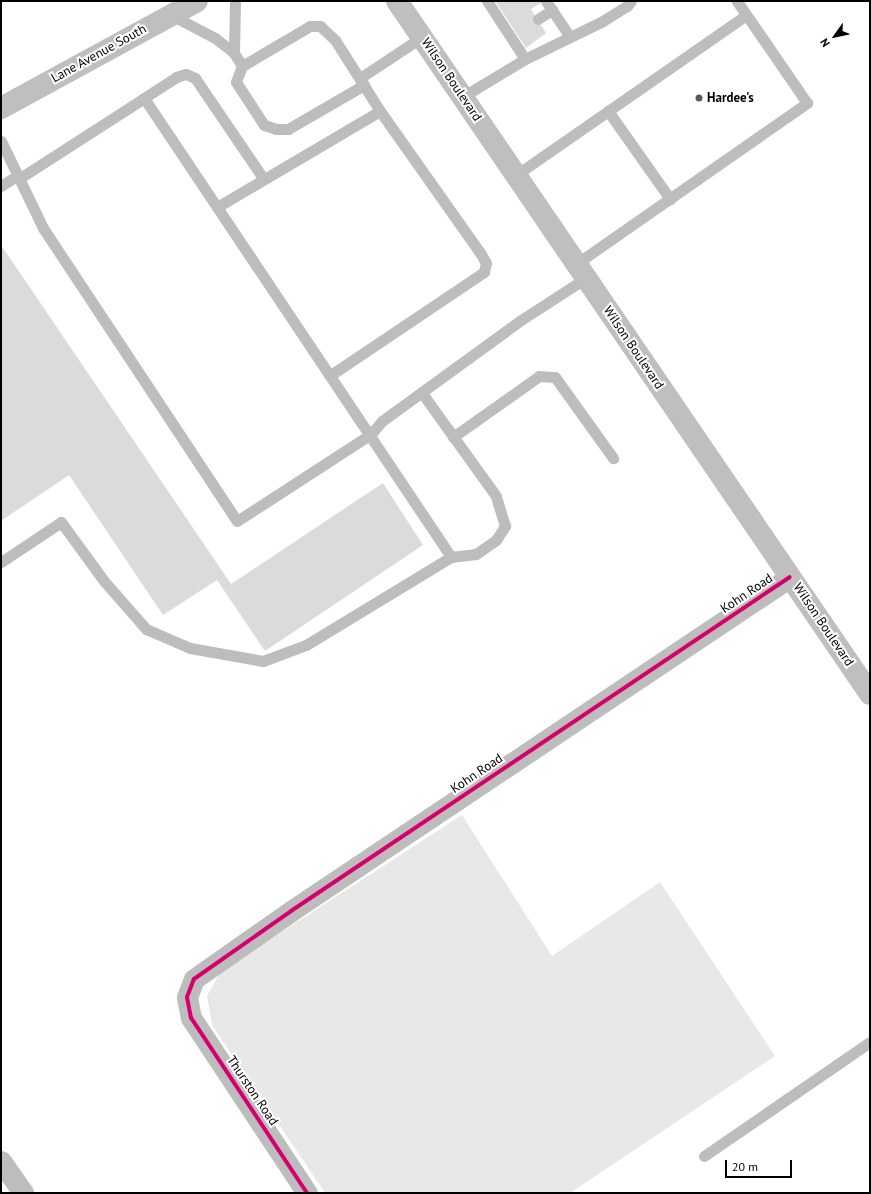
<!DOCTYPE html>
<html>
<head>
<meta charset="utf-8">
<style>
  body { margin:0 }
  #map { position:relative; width:871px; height:1194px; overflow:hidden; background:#fff; font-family:"PT Sans",sans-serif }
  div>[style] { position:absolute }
  .green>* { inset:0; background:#e8e8e8 }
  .building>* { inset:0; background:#dbdbdb }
  .lane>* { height:11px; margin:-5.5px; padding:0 5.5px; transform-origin:5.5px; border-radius:5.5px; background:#bdbdbd }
  .street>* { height:21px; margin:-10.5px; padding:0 10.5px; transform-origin:10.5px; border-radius:10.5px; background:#bdbdbd }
  .secondary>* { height:22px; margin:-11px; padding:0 11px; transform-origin:11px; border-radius:11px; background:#bfbfbf }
  .cycleway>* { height:4px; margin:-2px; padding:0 2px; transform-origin:2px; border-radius:2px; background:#d6006c }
  .dots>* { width:11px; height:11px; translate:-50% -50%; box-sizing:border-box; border:2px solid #fff; border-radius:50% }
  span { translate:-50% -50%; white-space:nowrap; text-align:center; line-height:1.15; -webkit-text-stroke:4px #fff; paint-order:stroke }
  .street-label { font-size:13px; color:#000 }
  .poi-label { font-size:13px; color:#000; font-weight:700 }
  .left { translate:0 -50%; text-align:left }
  .frame { position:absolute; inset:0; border:2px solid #000; pointer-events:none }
  .north { position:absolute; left:815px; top:16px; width:40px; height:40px; -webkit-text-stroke:3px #fff; paint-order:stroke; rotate:237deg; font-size:11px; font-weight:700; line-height:16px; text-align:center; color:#000 }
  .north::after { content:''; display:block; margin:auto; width:14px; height:18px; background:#000; clip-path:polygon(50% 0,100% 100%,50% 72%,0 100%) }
  .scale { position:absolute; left:725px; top:1160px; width:67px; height:18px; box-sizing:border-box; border:2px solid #000; border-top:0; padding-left:5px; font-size:12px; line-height:14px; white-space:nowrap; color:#000; -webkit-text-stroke:3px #fff; paint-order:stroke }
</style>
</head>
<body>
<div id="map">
  <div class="green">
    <i style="clip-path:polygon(462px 815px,552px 956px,660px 882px,775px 1056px,570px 1193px,325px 1193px,212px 1025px,207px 996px,221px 971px)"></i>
  </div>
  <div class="building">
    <i style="clip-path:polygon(495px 1px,544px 1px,531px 9px,546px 33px,526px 48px)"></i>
    <i style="clip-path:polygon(1px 245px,231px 584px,383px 483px,423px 545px,265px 651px,217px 580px,163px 615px,69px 475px,1px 521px)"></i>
  </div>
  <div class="lane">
    <i style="left:546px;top:1px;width:43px;rotate:56.3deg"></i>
    <i style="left:171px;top:15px;width:50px;rotate:27.6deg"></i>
    <i style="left:215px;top:38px;width:24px;rotate:38deg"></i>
    <i style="left:234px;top:53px;width:15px;rotate:58deg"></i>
    <i style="left:242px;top:66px;width:79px;rotate:-30.5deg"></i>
    <i style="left:310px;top:26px;width:10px"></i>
    <i style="left:320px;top:26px;width:21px;rotate:43deg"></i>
    <i style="left:335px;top:40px;width:84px;rotate:57.6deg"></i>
    <i style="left:538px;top:19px;width:17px;rotate:-33deg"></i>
    <i style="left:234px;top:53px;width:52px;rotate:-88.9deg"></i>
    <i style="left:525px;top:59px;width:85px;rotate:-26deg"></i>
    <i style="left:601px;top:22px;width:31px;rotate:-32deg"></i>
    <i style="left:627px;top:6px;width:6px;rotate:-51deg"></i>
    <i style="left:242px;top:66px;width:17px;rotate:111deg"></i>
    <i style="left:236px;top:82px;width:51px;rotate:56.9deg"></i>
    <i style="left:264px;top:125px;width:13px;rotate:18deg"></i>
    <i style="left:276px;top:129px;width:12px"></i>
    <i style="left:288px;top:129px;width:88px;rotate:-30.1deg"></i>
    <i style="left:360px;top:78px;width:74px;rotate:-33.5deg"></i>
    <i style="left:462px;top:97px;width:74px;rotate:-31.1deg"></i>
    <i style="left:525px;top:59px;width:69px;rotate:-123.2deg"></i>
    <i style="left:144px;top:98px;width:38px;rotate:-33deg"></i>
    <i style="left:176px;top:77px;width:10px;rotate:-17deg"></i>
    <i style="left:186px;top:74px;width:10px;rotate:24deg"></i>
    <i style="left:195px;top:78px;width:121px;rotate:55.8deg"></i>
    <i style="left:608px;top:111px;width:108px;rotate:54.8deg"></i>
    <i style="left:1px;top:141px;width:97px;rotate:64.2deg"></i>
    <i style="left:43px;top:228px;width:351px;rotate:56.5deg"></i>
    <i style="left:237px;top:521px;width:160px;rotate:-33deg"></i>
    <i style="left:371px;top:434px;width:17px;rotate:-50deg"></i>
    <i style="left:382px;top:421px;width:172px;rotate:-36deg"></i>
    <i style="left:521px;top:320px;width:77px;rotate:-32.9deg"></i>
    <i style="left:516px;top:175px;width:280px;rotate:-34.8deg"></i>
    <i style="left:20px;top:178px;width:148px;rotate:-32.8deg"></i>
    <i style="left:144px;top:98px;width:552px;rotate:56.22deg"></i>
    <i style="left:1px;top:186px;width:20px;rotate:-33deg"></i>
    <i style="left:217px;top:207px;width:189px;rotate:-30.5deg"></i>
    <i style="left:380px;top:111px;width:175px;rotate:54.8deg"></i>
    <i style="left:481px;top:254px;width:10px;rotate:61deg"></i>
    <i style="left:486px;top:263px;width:9px;rotate:103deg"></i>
    <i style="left:484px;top:272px;width:184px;rotate:146.1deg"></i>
    <i style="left:576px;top:264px;width:282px;rotate:-34.9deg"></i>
    <i style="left:807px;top:103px;width:124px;rotate:-124.5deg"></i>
    <i style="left:453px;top:437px;width:105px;rotate:-35.3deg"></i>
    <i style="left:539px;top:376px;width:16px;rotate:4deg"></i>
    <i style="left:555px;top:377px;width:100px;rotate:54.4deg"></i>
    <i style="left:1px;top:562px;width:72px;rotate:-33.7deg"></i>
    <i style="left:61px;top:522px;width:73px;rotate:53.9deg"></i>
    <i style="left:104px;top:581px;width:64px;rotate:48.8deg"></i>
    <i style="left:146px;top:629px;width:48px;rotate:23.4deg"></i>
    <i style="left:190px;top:648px;width:74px;rotate:10.1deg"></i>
    <i style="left:263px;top:661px;width:46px;rotate:-20.4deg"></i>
    <i style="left:306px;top:645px;width:170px;rotate:-31.3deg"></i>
    <i style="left:451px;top:557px;width:25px;rotate:-7deg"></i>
    <i style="left:476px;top:554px;width:24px;rotate:-35deg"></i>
    <i style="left:496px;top:540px;width:17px;rotate:-57deg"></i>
    <i style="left:505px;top:526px;width:31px;rotate:-107deg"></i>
    <i style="left:496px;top:496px;width:127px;rotate:-125.7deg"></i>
    <i style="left:704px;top:1156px;width:201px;rotate:-34.5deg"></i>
  </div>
  <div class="street">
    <i style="left:1px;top:1161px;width:39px;rotate:55deg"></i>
    <i style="left:307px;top:1193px;width:210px;rotate:-123.5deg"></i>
    <i style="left:191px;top:1018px;width:21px;rotate:-101deg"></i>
    <i style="left:187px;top:997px;width:19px;rotate:-69deg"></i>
    <i style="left:194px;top:979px;width:118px;rotate:-35deg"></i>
    <i style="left:291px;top:911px;width:600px;rotate:-33.8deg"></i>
  </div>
  <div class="secondary">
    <i style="left:397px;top:1px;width:839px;rotate:55.68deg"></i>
    <i style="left:1px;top:108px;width:223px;rotate:-28.6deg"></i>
  </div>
  <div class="cycleway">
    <i style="left:307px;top:1193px;width:210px;rotate:-123.5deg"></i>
    <i style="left:191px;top:1018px;width:21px;rotate:-101deg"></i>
    <i style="left:187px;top:997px;width:19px;rotate:-69deg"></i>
    <i style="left:194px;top:979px;width:118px;rotate:-35deg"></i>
    <i style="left:291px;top:911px;width:600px;rotate:-33.8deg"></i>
  </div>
  <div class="dots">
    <i style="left:699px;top:98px;background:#595959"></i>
  </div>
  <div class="street-label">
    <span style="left:99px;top:54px;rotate:-29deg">Lane Avenue South</span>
    <span style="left:451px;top:80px;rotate:56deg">Wilson Boulevard</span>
    <span style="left:633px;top:348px;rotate:56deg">Wilson Boulevard</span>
    <span style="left:747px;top:594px;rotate:-34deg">Kohn Road</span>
    <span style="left:823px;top:625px;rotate:56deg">Wilson Boulevard</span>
    <span style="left:477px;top:774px;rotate:-34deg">Kohn Road</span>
    <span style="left:252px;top:1091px;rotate:56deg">Thurston Road</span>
  </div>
  <div class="poi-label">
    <span class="left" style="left:707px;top:98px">Hardee's</span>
  </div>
  <div class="frame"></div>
  <div class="north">N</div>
  <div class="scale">20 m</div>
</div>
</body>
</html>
